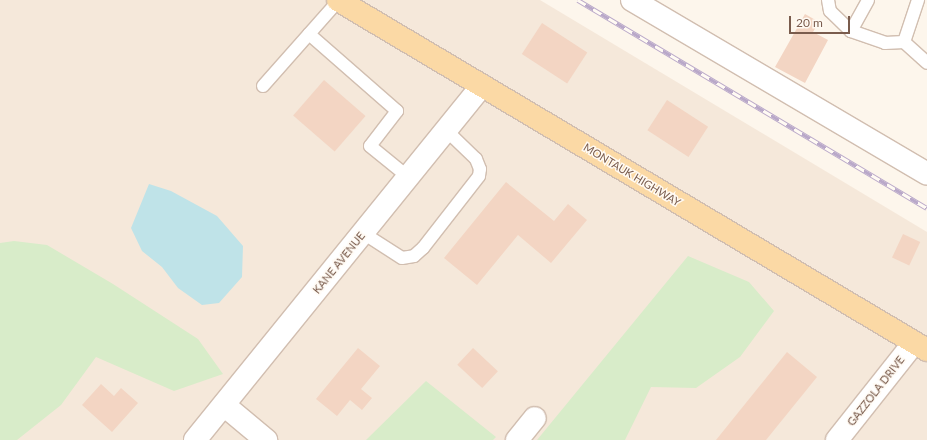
<!DOCTYPE html>
<html>
<head>
<meta charset="utf-8">
<style>
  body { margin:0 }
  #map { position:relative; width:927px; height:440px; overflow:hidden; background:#fdf6ec; font-family:Lato,sans-serif }
  div>[style] { position:absolute }
  .residential>* { inset:0; background:#f5e8da }
  .green>* { inset:0; background:#d8ecc9 }
  .water>* { inset:0; background:#bfe3e8 }
  .building>* { inset:0; background:#f3d5c3; transform-origin:0 0 }
  .roads { filter:drop-shadow(1px 0 #d1beb0) drop-shadow(-1px 0 #d1beb0) drop-shadow(0 1px #d1beb0) drop-shadow(0 -1px #d1beb0) }
  .lane>* { height:12px; margin:-6px; padding:0 6px; transform-origin:6px; border-radius:6px; background:#fff }
  .street>* { height:22px; margin:-11px; padding:0 11px; transform-origin:11px; border-radius:11px; background:#fff }
  .secondary>* { height:22px; margin:-11px; padding:0 11px; transform-origin:11px; border-radius:11px; background:#fff }
  .primary>* { height:22px; margin:-11px; padding:0 11px; transform-origin:11px; border-radius:11px; background:#fbd9a5 }
  .rail>* { height:4.5px; margin-top:-2.25px; transform-origin:0; background:repeating-linear-gradient(90deg,#fffaf3 0 9px,#b9a8c9 0 18px); box-sizing:border-box; border-block:1px solid #b9a8c9 }
  span { translate:-50% -50%; white-space:nowrap; text-align:center; line-height:1.15; -webkit-text-stroke:3px #fffaf3; paint-order:stroke }
  .street-label { font-size:11px; color:#7a5c4d }
  .scale { position:absolute; left:789px; top:16px; width:61px; height:18px; box-sizing:border-box; border:2px solid #7a5c4d; border-top:0; padding-left:5px; font-size:12px; line-height:14px; white-space:nowrap; color:#7a5c4d; -webkit-text-stroke:3px #fffaf3; paint-order:stroke }
</style>
</head>
<body>
<div id="map">
  <div class="residential">
    <i style="clip-path:polygon(0 0,540px 0,927px 232px,927px 440px,0 440px)"></i>
  </div>
  <div class="green">
    <i style="clip-path:polygon(14px 241px,47px 245px,113px 284px,198px 339px,223px 374px,174px 391px,96px 357px,61px 405px,17px 440px,0 440px,0 243px)"></i>
    <i style="clip-path:polygon(688px 256px,749px 282px,774px 311px,740px 357px,696px 388px,651px 387px,625px 440px,537px 440px)"></i>
    <i style="clip-path:polygon(426px 381px,496px 437px,493px 440px,366px 440px)"></i>
  </div>
  <div class="water">
    <i style="clip-path:polygon(149px 184px,171px 191px,217px 216px,243px 246px,242px 277px,219px 303px,202px 305px,178px 288px,162px 267px,142px 251px,131px 228px)"></i>
  </div>
  <div class="building">
    <i style="clip-path:polygon(805px 14px,819px 22px,813px 32px,828px 40px,805px 83px,775px 67px)"></i>
    <i style="left:542px;top:23px;width:54px;height:37px;rotate:33deg"></i>
    <i style="left:324px;top:80px;width:55px;height:47px;rotate:41deg"></i>
    <i style="left:667px;top:100px;width:49px;height:36px;rotate:33deg"></i>
    <i style="clip-path:polygon(506px 182px,554px 221px,568px 204px,587px 220px,551px 263px,518px 235px,477px 285px,444px 258px)"></i>
    <i style="left:903px;top:234px;width:19px;height:26px;rotate:25deg"></i>
    <i style="clip-path:polygon(358px 348px,380px 366px,361px 389px,372px 398px,362px 410px,350px 400px,337px 416px,316px 399px)"></i>
    <i style="left:473px;top:348px;width:34px;height:23px;rotate:43deg"></i>
    <i style="clip-path:polygon(787px 352px,817px 377px,766px 440px,716px 440px)"></i>
    <i style="clip-path:polygon(101px 384px,114px 396px,121px 388px,138px 403px,112px 432px,82px 405px)"></i>
  </div>
  <div class="roads">
    <div class="lane">
      <i style="left:828px;top:0;width:11px;rotate:80deg"></i>
      <i style="left:830px;top:11px;width:29px;rotate:44deg"></i>
      <i style="left:851px;top:31px;width:36px;rotate:19deg"></i>
      <i style="left:885px;top:43px;width:19px;rotate:-3deg"></i>
      <i style="left:918px;top:0;width:44px;rotate:108.4deg"></i>
      <i style="left:904px;top:42px;width:31px;rotate:42deg"></i>
      <i style="left:851px;top:31px;width:35px;rotate:-61deg"></i>
      <i style="left:309px;top:34px;width:117px;rotate:41.2deg"></i>
      <i style="left:397px;top:111px;width:44px;rotate:127.6deg"></i>
      <i style="left:370px;top:146px;width:49px;rotate:39.2deg"></i>
      <i style="left:263px;top:86px;width:115px;rotate:-48.5deg"></i>
      <i style="left:363px;top:233px;width:46px;rotate:32.7deg"></i>
      <i style="left:402px;top:258px;width:12px;rotate:-9deg"></i>
      <i style="left:414px;top:256px;width:12px;rotate:-42deg"></i>
      <i style="left:423px;top:248px;width:91px;rotate:-52.1deg"></i>
      <i style="left:479px;top:176px;width:7px;rotate:-82deg"></i>
      <i style="left:480px;top:169px;width:11px;rotate:-112deg"></i>
      <i style="left:476px;top:159px;width:42px;rotate:-136deg"></i>
    </div>
    <div class="street">
      <i style="left:632px;top:0;width:342px;rotate:30.5deg"></i>
      <i style="left:224px;top:405px;width:55px;rotate:39.8deg"></i>
      <i style="left:195px;top:440px;width:456px;rotate:-51deg"></i>
      <i style="left:517px;top:440px;width:28px;rotate:-51deg"></i>
    </div>
    <div class="secondary">
      <i style="left:837px;top:440px;width:124px;rotate:-51.6deg"></i>
    </div>
    <div class="primary">
      <i style="left:338px;top:0;width:685px;rotate:30.72deg"></i>
    </div>
  </div>
  <div class="rail">
    <i style="left:578px;top:0;width:406px;rotate:30.8deg"></i>
  </div>
  <div class="street-label">
    <span style="left:632px;top:175px;rotate:31deg">MONTAUK HIGHWAY</span>
    <span style="left:339px;top:263px;rotate:-51deg">KANE AVENUE</span>
    <span style="left:876px;top:391px;rotate:-52deg">GAZZOLA DRIVE</span>
  </div>
  <div class="scale">20 m</div>
</div>
</body>
</html>
